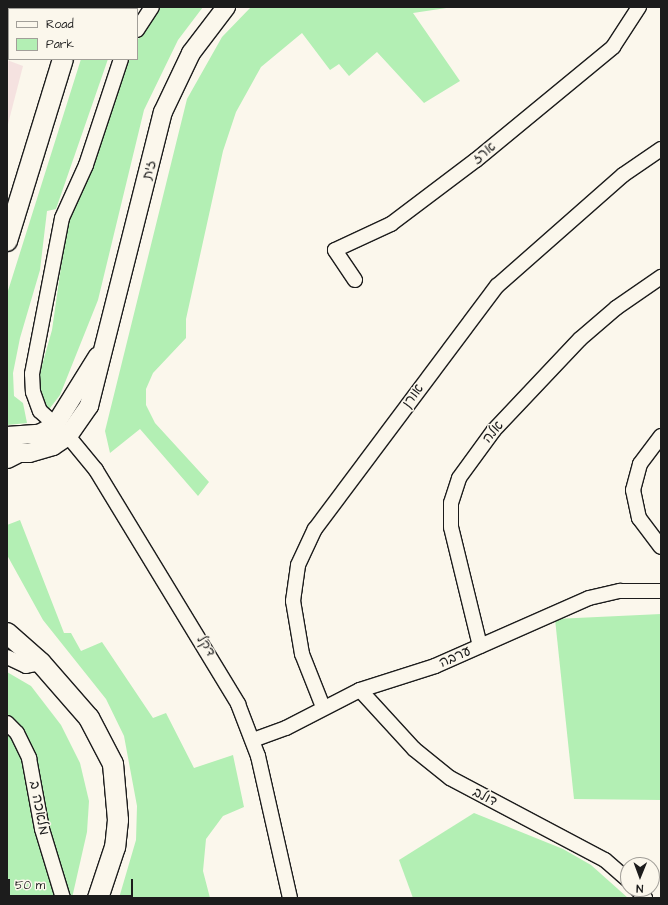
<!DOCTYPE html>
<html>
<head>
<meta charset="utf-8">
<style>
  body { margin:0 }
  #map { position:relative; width:668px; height:905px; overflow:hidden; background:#fbf7ec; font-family:"Architects Daughter","Playpen Sans Hebrew",sans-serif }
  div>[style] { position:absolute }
  .built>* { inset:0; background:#f5e2e0 }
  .green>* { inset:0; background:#b3efb4 }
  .roads { filter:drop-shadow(1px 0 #1c1c1c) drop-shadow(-1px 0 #1c1c1c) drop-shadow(0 1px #1c1c1c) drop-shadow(0 -1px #1c1c1c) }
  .minor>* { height:14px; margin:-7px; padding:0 7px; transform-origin:7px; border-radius:7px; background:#fbf7ec }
  .tertiary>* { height:18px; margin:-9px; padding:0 9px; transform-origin:9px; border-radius:9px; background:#fbf7ec }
  .secondary>* { height:20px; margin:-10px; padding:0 10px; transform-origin:10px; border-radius:10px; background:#fbf7ec }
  span { translate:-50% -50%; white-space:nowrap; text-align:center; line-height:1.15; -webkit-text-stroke:3px #fbf7ec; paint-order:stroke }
  .street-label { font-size:14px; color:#1c1c1c }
  .frame { position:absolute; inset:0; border:8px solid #1c1c1c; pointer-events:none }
  .legend { position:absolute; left:8px; top:8px; width:130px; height:52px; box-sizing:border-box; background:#fbf7ec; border:1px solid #a29f99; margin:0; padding:5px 7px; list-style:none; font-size:12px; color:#1c1c1c }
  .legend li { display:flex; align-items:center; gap:8px; height:20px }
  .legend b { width:20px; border:1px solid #a29f99 }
  .north { position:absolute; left:620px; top:857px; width:40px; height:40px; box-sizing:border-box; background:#fbf7ec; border:1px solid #a29f99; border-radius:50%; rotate:181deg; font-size:11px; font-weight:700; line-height:16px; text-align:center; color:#1c1c1c }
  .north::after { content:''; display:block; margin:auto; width:14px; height:18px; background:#1c1c1c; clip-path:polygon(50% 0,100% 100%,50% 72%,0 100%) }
  .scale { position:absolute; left:8px; top:879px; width:125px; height:18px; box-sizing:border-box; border:2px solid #1c1c1c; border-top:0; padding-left:5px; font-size:12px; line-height:14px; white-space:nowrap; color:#1c1c1c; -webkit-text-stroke:3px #fbf7ec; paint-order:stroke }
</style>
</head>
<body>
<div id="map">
  <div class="built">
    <i style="clip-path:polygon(7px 60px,23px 66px,7px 128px)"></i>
  </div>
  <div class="green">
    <i style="clip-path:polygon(7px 7px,26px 7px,9px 9px,9px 52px)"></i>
    <i style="clip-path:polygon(158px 7px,203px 7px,178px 40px,144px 110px,98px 300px,60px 395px,47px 412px,37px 383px,52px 330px,68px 218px,128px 59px,137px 59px,137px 41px)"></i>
    <i style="clip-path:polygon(251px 7px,453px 7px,413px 13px,460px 81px,424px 103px,377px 52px,349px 76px,339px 64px,330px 70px,302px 33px,261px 67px,236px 112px,223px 151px,186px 319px,186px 338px,153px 373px,146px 389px,146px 405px,155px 423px,209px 482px,198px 496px,140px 429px,110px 453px,105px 431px,187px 99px,222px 37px)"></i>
    <i style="clip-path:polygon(81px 59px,108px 59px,56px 209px,47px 211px,40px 270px,20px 338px,13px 373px,14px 396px,23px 403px,27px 423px,7px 425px,7px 294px)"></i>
    <i style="clip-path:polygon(20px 520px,64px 633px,71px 633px,81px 651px,102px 642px,153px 718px,166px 713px,194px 768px,233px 755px,244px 807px,223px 816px,206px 839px,203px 871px,210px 898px,119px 898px,136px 840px,137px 806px,124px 736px,106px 699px,43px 620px,7px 555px,7px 525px)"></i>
    <i style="clip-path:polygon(661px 614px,661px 800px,574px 799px,555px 619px)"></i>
    <i style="clip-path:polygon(7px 672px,31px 686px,61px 725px,80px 763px,89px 801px,87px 832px,72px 898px,8px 898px)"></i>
    <i style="clip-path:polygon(474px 813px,563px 849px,591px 865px,628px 898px,413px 898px,399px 860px)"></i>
  </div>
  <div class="roads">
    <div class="minor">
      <i style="left:137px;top:30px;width:27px;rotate:-57deg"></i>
      <i style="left:121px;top:59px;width:112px;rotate:108.3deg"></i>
      <i style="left:86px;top:165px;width:58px;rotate:114.4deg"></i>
      <i style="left:62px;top:218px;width:159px;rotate:100.9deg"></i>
      <i style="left:32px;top:374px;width:18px;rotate:87deg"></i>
      <i style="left:33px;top:392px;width:20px;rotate:70deg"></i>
      <i style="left:40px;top:411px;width:38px;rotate:42deg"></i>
      <i style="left:68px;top:436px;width:44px;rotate:50.5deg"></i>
      <i style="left:96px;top:470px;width:274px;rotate:58.7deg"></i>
      <i style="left:238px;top:704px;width:56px;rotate:69deg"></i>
      <i style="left:258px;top:756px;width:146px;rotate:77.3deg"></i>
      <i style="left:355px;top:280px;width:36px;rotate:-124deg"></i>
      <i style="left:335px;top:250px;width:62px;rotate:-24.9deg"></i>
      <i style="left:391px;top:224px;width:106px;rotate:-37deg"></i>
      <i style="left:476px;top:160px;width:178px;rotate:-39.5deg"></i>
      <i style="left:613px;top:47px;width:48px;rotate:-57deg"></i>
      <i style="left:661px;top:436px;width:35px;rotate:127deg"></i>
      <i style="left:640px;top:464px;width:27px;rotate:105deg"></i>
      <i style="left:633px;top:490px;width:29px;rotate:78deg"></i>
      <i style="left:639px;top:518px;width:36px;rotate:53deg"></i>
      <i style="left:480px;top:646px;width:122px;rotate:-103.7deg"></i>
      <i style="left:451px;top:527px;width:24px;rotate:-90deg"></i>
      <i style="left:451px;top:503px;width:26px;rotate:-72deg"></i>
      <i style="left:459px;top:478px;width:59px;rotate:-53.9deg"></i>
      <i style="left:494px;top:430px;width:125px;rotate:-46.6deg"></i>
      <i style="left:580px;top:339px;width:48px;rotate:-40.7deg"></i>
      <i style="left:616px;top:308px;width:55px;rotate:-34.6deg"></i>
      <i style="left:7px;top:657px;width:21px;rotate:25deg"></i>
      <i style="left:26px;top:666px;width:15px;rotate:-11deg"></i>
      <i style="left:360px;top:690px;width:80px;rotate:47.5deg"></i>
      <i style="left:414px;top:749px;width:46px;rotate:38.9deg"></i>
      <i style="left:450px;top:778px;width:175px;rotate:27.9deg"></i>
      <i style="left:605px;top:860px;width:30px;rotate:41deg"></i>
      <i style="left:323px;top:707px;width:57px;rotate:-111.6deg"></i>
      <i style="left:302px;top:654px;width:54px;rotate:-99.6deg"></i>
      <i style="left:293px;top:601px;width:36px;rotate:-82deg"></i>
      <i style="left:298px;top:565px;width:40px;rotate:-65deg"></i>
      <i style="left:315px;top:529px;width:304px;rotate:-53.2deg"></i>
      <i style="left:497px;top:286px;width:168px;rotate:-41.4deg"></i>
      <i style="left:623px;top:175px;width:46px;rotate:-34.4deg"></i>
      <i style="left:7px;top:723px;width:14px;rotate:45deg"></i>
      <i style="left:17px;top:733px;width:28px;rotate:64deg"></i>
      <i style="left:29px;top:758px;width:72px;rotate:79.6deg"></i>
      <i style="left:42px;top:829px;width:72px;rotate:73.1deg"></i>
      <i style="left:253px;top:740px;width:35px;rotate:-20deg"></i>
      <i style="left:286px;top:728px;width:83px;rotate:-27.2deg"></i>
      <i style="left:360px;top:690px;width:79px;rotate:-17.7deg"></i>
      <i style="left:435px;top:666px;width:168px;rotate:-23.8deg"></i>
      <i style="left:589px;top:598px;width:32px;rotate:-13deg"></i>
      <i style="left:620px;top:591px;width:41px"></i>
      <i style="left:637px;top:889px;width:12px;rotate:48deg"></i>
    </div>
    <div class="tertiary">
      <i style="left:7px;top:436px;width:32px;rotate:-4deg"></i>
      <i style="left:39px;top:434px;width:18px;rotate:-29deg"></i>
      <i style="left:55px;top:425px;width:81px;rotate:-58.1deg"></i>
      <i style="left:7px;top:453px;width:22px"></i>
      <i style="left:29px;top:453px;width:25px;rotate:-16deg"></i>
      <i style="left:53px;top:446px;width:18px;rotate:-34deg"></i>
      <i style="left:68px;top:436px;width:37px;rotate:-55deg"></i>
      <i style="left:89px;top:406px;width:303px;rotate:-75.9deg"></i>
      <i style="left:163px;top:112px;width:65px;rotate:-64.6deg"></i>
      <i style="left:191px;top:53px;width:58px;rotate:-52.7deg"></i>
    </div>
    <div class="secondary">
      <i style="left:82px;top:9px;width:2px;rotate:-63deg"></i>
      <i style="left:7px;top:241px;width:190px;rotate:-72.9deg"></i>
      <i style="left:7px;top:458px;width:11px;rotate:-27deg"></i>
      <i style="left:7px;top:633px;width:45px;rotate:41.4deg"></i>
      <i style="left:41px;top:663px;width:73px;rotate:48.9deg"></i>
      <i style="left:89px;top:718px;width:52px;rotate:62.4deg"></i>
      <i style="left:113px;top:764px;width:56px;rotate:84.9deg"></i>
      <i style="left:118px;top:820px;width:27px;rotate:96deg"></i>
      <i style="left:115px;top:847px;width:54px;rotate:108.4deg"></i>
    </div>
  </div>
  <div class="street-label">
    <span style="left:484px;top:153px;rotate:-39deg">ארז</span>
    <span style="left:149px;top:170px;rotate:-78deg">זית</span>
    <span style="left:413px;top:396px;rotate:-54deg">אורן</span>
    <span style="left:493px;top:432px;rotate:-49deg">אלה</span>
    <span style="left:206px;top:646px;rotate:58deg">דקל</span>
    <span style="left:455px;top:657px;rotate:-24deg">ערבה</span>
    <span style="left:485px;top:797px;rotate:27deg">דולב</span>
    <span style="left:39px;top:808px;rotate:79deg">מלאכה ב</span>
  </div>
  <div class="frame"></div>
  <ul class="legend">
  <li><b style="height:5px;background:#fbf7ec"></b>Road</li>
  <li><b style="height:11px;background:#b3efb4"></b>Park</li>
  </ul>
  <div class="north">N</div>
  <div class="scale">50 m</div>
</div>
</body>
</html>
